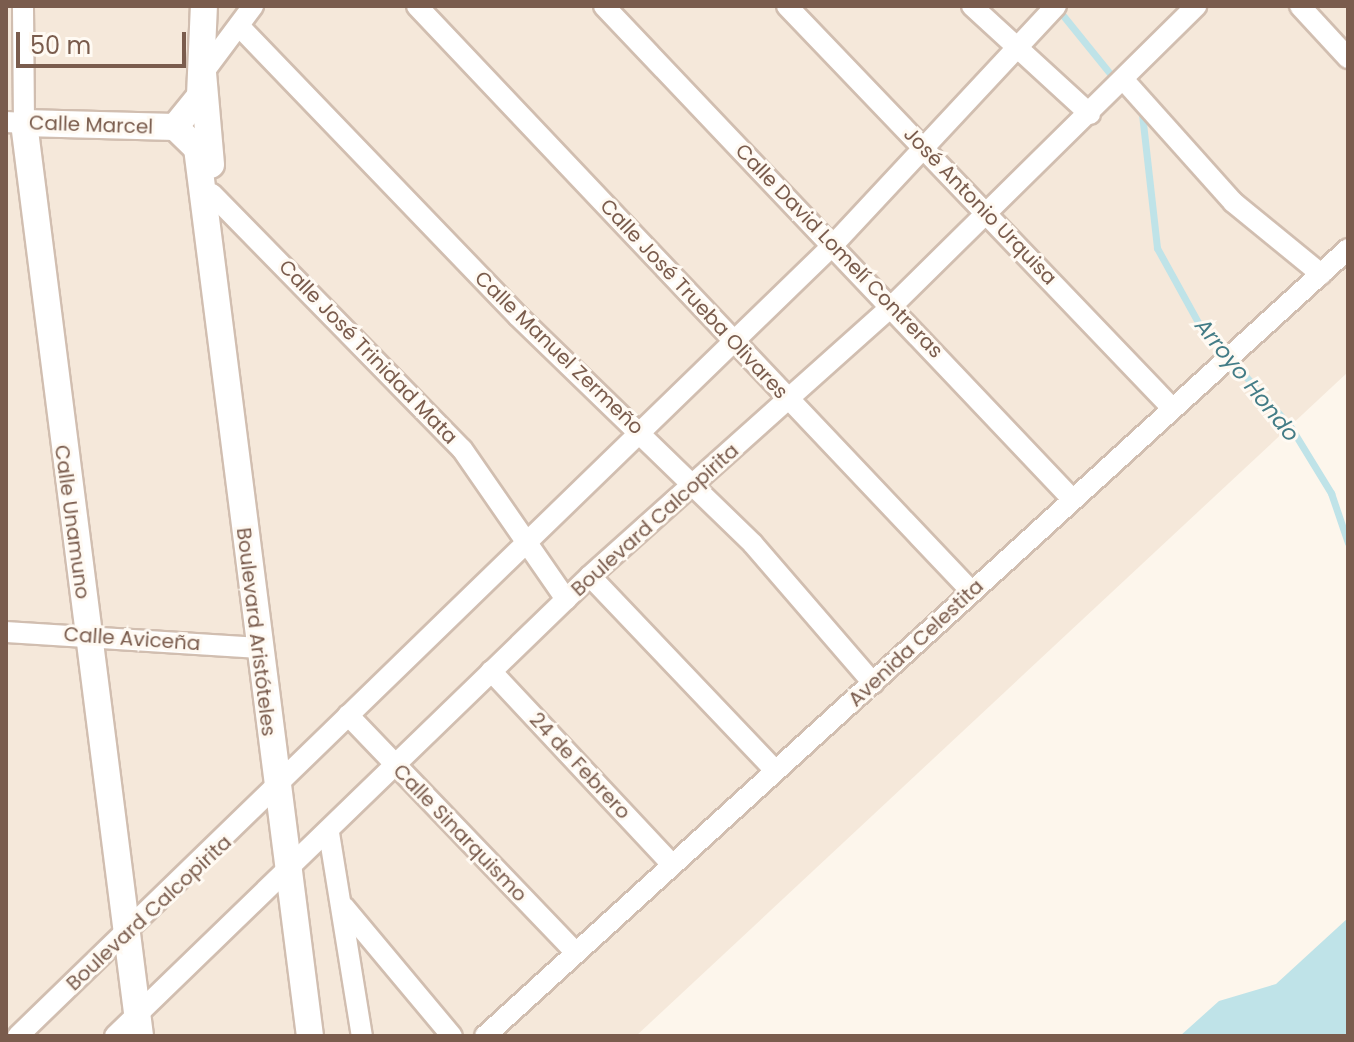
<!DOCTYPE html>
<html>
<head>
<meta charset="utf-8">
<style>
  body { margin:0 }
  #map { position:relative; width:1354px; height:1042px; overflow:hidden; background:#fdf6ec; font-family:Poppins,sans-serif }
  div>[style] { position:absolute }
  .residential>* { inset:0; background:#f5e8da }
  .water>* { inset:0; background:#bfe3e8 }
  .stream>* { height:7px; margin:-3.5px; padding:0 3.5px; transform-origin:3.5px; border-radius:3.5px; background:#bfe3e8 }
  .roads { filter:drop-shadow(2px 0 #d1beb0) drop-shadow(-2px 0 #d1beb0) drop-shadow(0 2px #d1beb0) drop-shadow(0 -2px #d1beb0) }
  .minor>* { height:20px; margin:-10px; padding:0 10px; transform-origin:10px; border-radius:10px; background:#fff }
  .tertiary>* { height:26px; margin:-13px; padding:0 13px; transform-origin:13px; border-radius:13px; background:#fff }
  span { translate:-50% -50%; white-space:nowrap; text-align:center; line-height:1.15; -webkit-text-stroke:6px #fffaf3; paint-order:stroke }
  .street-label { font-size:20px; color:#7a5c4d }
  .water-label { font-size:22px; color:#437c86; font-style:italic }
  .frame { position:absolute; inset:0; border:8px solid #7a5c4d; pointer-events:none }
  .scale { position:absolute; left:16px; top:32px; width:170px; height:36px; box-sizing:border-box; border:4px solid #7a5c4d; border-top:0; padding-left:10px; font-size:24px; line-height:28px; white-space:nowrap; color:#7a5c4d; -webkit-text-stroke:6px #fffaf3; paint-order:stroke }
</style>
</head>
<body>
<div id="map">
  <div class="residential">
    <i style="clip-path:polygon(6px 6px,1348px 6px,1348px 372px,636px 1036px,6px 1036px)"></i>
  </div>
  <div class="water">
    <i style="clip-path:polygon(1348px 918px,1348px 1036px,1180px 1036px,1219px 1001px,1276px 984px)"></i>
  </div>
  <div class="stream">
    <i style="left:1057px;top:8px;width:95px;rotate:51deg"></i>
    <i style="left:1142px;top:114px;width:135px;rotate:83.6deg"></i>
    <i style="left:1157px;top:248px;width:87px;rotate:61.1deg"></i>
    <i style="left:1199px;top:324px;width:137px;rotate:48.3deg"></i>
    <i style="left:1290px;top:426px;width:79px;rotate:58.5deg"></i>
    <i style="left:1331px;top:493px;width:53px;rotate:71.2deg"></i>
  </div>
  <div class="roads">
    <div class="minor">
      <i style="left:417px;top:6px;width:807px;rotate:46.56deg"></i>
      <i style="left:604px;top:6px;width:678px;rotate:46.49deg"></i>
      <i style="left:787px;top:6px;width:555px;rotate:46.24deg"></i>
      <i style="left:972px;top:6px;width:160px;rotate:42.5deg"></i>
      <i style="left:1300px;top:6px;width:71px;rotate:47.3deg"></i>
      <i style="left:240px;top:27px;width:401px;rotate:46.1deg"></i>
      <i style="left:518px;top:316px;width:327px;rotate:44.1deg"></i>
      <i style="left:753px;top:544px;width:184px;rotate:49.2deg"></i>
      <i style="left:203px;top:73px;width:84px;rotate:-53.3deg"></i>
      <i style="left:1123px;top:79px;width:165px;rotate:48.2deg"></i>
      <i style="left:1233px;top:202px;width:114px;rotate:39.3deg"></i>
      <i style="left:6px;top:122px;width:18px;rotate:3deg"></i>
      <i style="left:24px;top:123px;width:117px;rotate:-90.5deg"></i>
      <i style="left:212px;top:194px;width:357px;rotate:45.6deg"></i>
      <i style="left:462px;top:449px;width:183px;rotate:55.3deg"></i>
      <i style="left:590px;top:576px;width:268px;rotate:46.4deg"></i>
      <i style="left:6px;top:632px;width:252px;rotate:3.6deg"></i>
      <i style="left:491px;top:671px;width:262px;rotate:46.9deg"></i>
      <i style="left:348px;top:715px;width:325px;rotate:46.2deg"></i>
      <i style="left:329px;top:833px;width:206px;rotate:80.8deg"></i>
      <i style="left:344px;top:907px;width:168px;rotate:50.1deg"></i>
      <i style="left:18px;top:1036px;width:1136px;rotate:-44.14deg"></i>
      <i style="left:833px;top:245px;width:327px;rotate:-47deg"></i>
      <i style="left:115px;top:1036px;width:661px;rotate:-44.08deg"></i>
      <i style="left:590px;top:576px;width:407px;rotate:-41.8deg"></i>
      <i style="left:893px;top:305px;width:426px;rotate:-44.6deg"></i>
      <i style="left:485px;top:1036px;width:1168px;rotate:-42.36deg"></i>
    </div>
    <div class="tertiary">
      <i style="left:203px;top:73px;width:92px;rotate:85deg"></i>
      <i style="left:175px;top:127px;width:40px;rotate:-51deg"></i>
      <i style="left:200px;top:96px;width:90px;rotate:-87.5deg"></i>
      <i style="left:140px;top:1036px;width:920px;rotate:-97.24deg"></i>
      <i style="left:24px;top:123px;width:151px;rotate:1.5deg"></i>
      <i style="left:175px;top:127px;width:30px;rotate:44deg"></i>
      <i style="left:197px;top:148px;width:895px;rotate:82.75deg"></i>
    </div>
  </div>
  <div class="street-label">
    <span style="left:91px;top:125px;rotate:2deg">Calle Marcel</span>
    <span style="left:980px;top:206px;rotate:46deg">José Antonio Urquisa</span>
    <span style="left:839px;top:251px;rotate:46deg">Calle David Lomelí Contreras</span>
    <span style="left:694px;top:299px;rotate:47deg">Calle José Trueba Olivares</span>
    <span style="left:368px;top:352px;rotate:46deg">Calle José Trinidad Mata</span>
    <span style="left:559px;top:353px;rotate:44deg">Calle Manuel Zermeño</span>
    <span style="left:655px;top:520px;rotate:-42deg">Boulevard Calcopirita</span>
    <span style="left:72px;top:522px;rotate:82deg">Calle Unamuno</span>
    <span style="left:256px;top:632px;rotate:83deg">Boulevard Aristóteles</span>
    <span style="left:132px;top:639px;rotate:4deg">Calle Aviceña</span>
    <span style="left:916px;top:643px;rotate:-43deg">Avenida Celestita</span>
    <span style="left:580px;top:766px;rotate:47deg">24 de Febrero</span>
    <span style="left:460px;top:833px;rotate:46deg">Calle Sinarquismo</span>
    <span style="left:149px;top:913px;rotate:-43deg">Boulevard Calcopirita</span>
  </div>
  <div class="water-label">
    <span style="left:1247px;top:380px;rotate:51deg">Arroyo Hondo</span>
  </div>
  <div class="frame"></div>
  <div class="scale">50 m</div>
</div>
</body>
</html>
